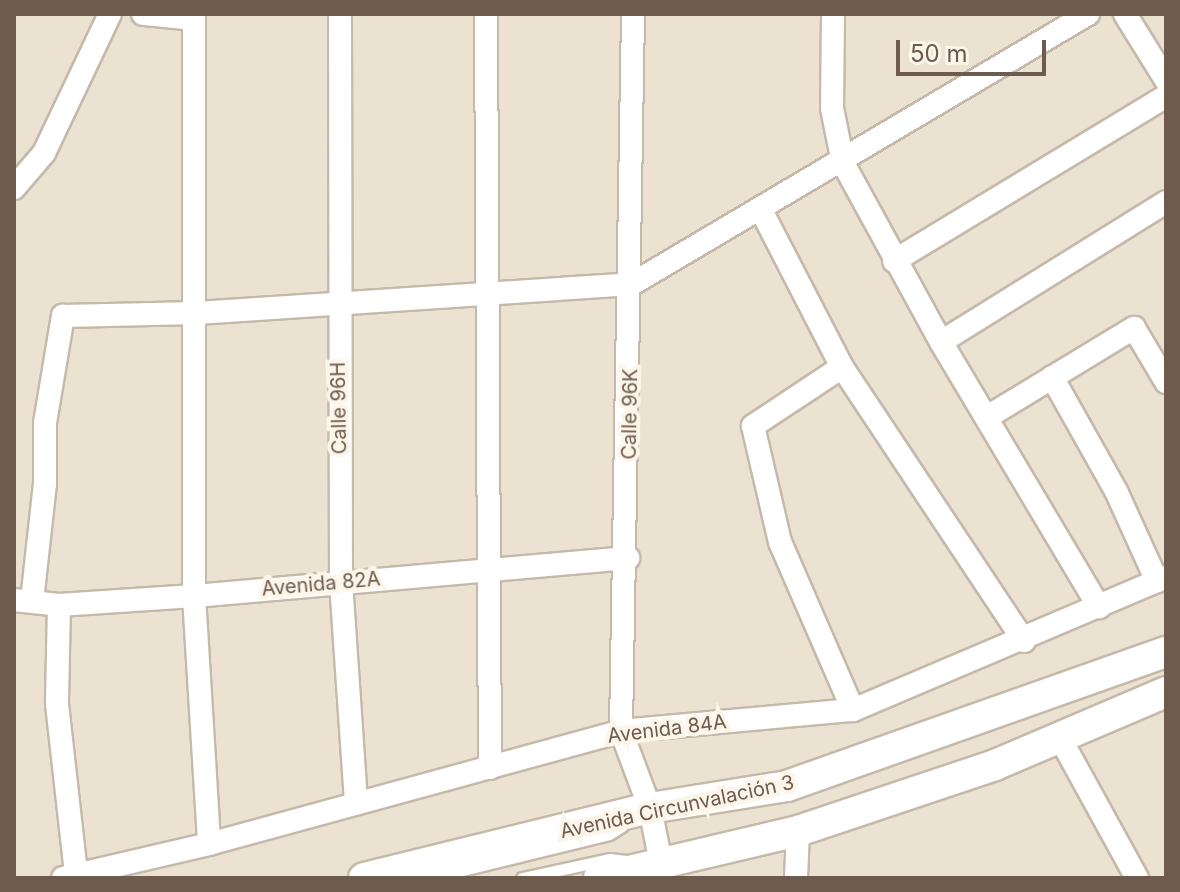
<!DOCTYPE html>
<html>
<head>
<meta charset="utf-8">
<style>
  body { margin:0 }
  #map { position:relative; width:1180px; height:892px; overflow:hidden; background:#f9f2e4; font-family:Inter,sans-serif }
  div>[style] { position:absolute }
  .residential>* { inset:0; background:#ece2d2; transform-origin:0 0 }
  .roads { filter:drop-shadow(2px 0 #c6b9aa) drop-shadow(-2px 0 #c6b9aa) drop-shadow(0 2px #c6b9aa) drop-shadow(0 -2px #c6b9aa) }
  .lane>* { height:11px; margin:-5.5px; padding:0 5.5px; transform-origin:5.5px; border-radius:5.5px; background:#fff }
  .street>* { height:22px; margin:-11px; padding:0 11px; transform-origin:11px; border-radius:11px; background:#fff }
  .secondary>* { height:30px; margin:-15px; padding:0 15px; transform-origin:15px; border-radius:15px; background:#fff }
  span { translate:-50% -50%; white-space:nowrap; text-align:center; line-height:1.15; -webkit-text-stroke:8px #fcf6ea; paint-order:stroke }
  .street-label { font-size:20px; color:#6e5b4d }
  .frame { position:absolute; inset:0; border:16px solid #6e5b4d; pointer-events:none }
  .scale { position:absolute; left:896px; top:40px; width:150px; height:36px; box-sizing:border-box; border:4px solid #6e5b4d; border-top:0; padding-left:10px; font-size:24px; line-height:28px; white-space:nowrap; color:#6e5b4d; -webkit-text-stroke:6px #fcf6ea; paint-order:stroke }
</style>
</head>
<body>
<div id="map">
  <div class="residential">
    <i style="left:14px;top:14px;width:1152px;height:864px"></i>
  </div>
  <div class="roads">
    <div class="lane">
      <i style="left:430px;top:878px;width:184px;rotate:-13.8deg"></i>
      <i style="left:609px;top:834px;width:15px;rotate:-32deg"></i>
      <i style="left:522px;top:878px;width:89px;rotate:-12.3deg"></i>
      <i style="left:609px;top:859px;width:18px;rotate:6deg"></i>
    </div>
    <div class="street">
      <i style="left:143px;top:14px;width:51px;rotate:5.6deg"></i>
      <i style="left:194px;top:14px;width:582px;rotate:90deg"></i>
      <i style="left:194px;top:596px;width:248px;rotate:86.5deg"></i>
      <i style="left:340px;top:14px;width:568px;rotate:89.9deg"></i>
      <i style="left:341px;top:582px;width:221px;rotate:86.1deg"></i>
      <i style="left:486px;top:14px;width:754px;rotate:89.7deg"></i>
      <i style="left:633px;top:14px;width:717px;rotate:90.96deg"></i>
      <i style="left:621px;top:731px;width:82px;rotate:69.4deg"></i>
      <i style="left:650px;top:808px;width:71px;rotate:78.7deg"></i>
      <i style="left:833px;top:14px;width:94px;rotate:90.6deg"></i>
      <i style="left:832px;top:108px;width:56px;rotate:78.7deg"></i>
      <i style="left:843px;top:163px;width:204px;rotate:61.3deg"></i>
      <i style="left:941px;top:342px;width:309px;rotate:59.2deg"></i>
      <i style="left:1125px;top:14px;width:78px;rotate:58.2deg"></i>
      <i style="left:14px;top:188px;width:46px;rotate:-49.4deg"></i>
      <i style="left:44px;top:153px;width:154px;rotate:-64.6deg"></i>
      <i style="left:762px;top:212px;width:174px;rotate:62.7deg"></i>
      <i style="left:842px;top:367px;width:329px;rotate:56.4deg"></i>
      <i style="left:894px;top:261px;width:318px;rotate:-31.2deg"></i>
      <i style="left:941px;top:342px;width:265px;rotate:-31.9deg"></i>
      <i style="left:842px;top:367px;width:107px;rotate:146.5deg"></i>
      <i style="left:753px;top:426px;width:119px;rotate:76.9deg"></i>
      <i style="left:780px;top:542px;width:183px;rotate:66.5deg"></i>
      <i style="left:1052px;top:377px;width:133px;rotate:60.7deg"></i>
      <i style="left:1117px;top:493px;width:97px;rotate:65.6deg"></i>
      <i style="left:989px;top:416px;width:170px;rotate:-31.3deg"></i>
      <i style="left:1134px;top:328px;width:63px;rotate:59.3deg"></i>
      <i style="left:14px;top:600px;width:45px;rotate:6.3deg"></i>
      <i style="left:59px;top:605px;width:135px;rotate:-3.8deg"></i>
      <i style="left:194px;top:596px;width:436px;rotate:-5deg"></i>
      <i style="left:32px;top:601px;width:118px;rotate:-83.7deg"></i>
      <i style="left:45px;top:484px;width:61px;rotate:-90deg"></i>
      <i style="left:45px;top:423px;width:109px;rotate:-80.5deg"></i>
      <i style="left:63px;top:316px;width:134px;rotate:-1.3deg"></i>
      <i style="left:197px;top:313px;width:436px;rotate:-3.8deg"></i>
      <i style="left:632px;top:284px;width:530px;rotate:-30.63deg"></i>
      <i style="left:59px;top:605px;width:99px;rotate:91.2deg"></i>
      <i style="left:57px;top:704px;width:171px;rotate:83.6deg"></i>
      <i style="left:1060px;top:738px;width:160px;rotate:61.2deg"></i>
      <i style="left:63px;top:878px;width:150px;rotate:-13.1deg"></i>
      <i style="left:209px;top:844px;width:427px;rotate:-15.3deg"></i>
      <i style="left:621px;top:731px;width:233px;rotate:-5.2deg"></i>
      <i style="left:853px;top:710px;width:340px;rotate:-23deg"></i>
      <i style="left:796px;top:878px;width:47px;rotate:-87.6deg"></i>
    </div>
    <div class="secondary">
      <i style="left:364px;top:878px;width:294px;rotate:-13.8deg"></i>
      <i style="left:650px;top:808px;width:139px;rotate:-9.1deg"></i>
      <i style="left:787px;top:786px;width:402px;rotate:-19.5deg"></i>
      <i style="left:599px;top:878px;width:204px;rotate:-13.3deg"></i>
      <i style="left:798px;top:831px;width:208px;rotate:-18.5deg"></i>
      <i style="left:995px;top:765px;width:186px;rotate:-23.1deg"></i>
    </div>
  </div>
  <div class="street-label">
    <span style="left:339px;top:408px;rotate:-91deg">Calle 96H</span>
    <span style="left:630px;top:414px;rotate:-89deg">Calle 96K</span>
    <span style="left:321px;top:584px;rotate:-5deg">Avenida 82A</span>
    <span style="left:667px;top:729px;rotate:-7deg">Avenida 84A</span>
    <span style="left:677px;top:807px;rotate:-12deg">Avenida Circunvalación 3</span>
  </div>
  <div class="frame"></div>
  <div class="scale">50 m</div>
</div>
</body>
</html>
